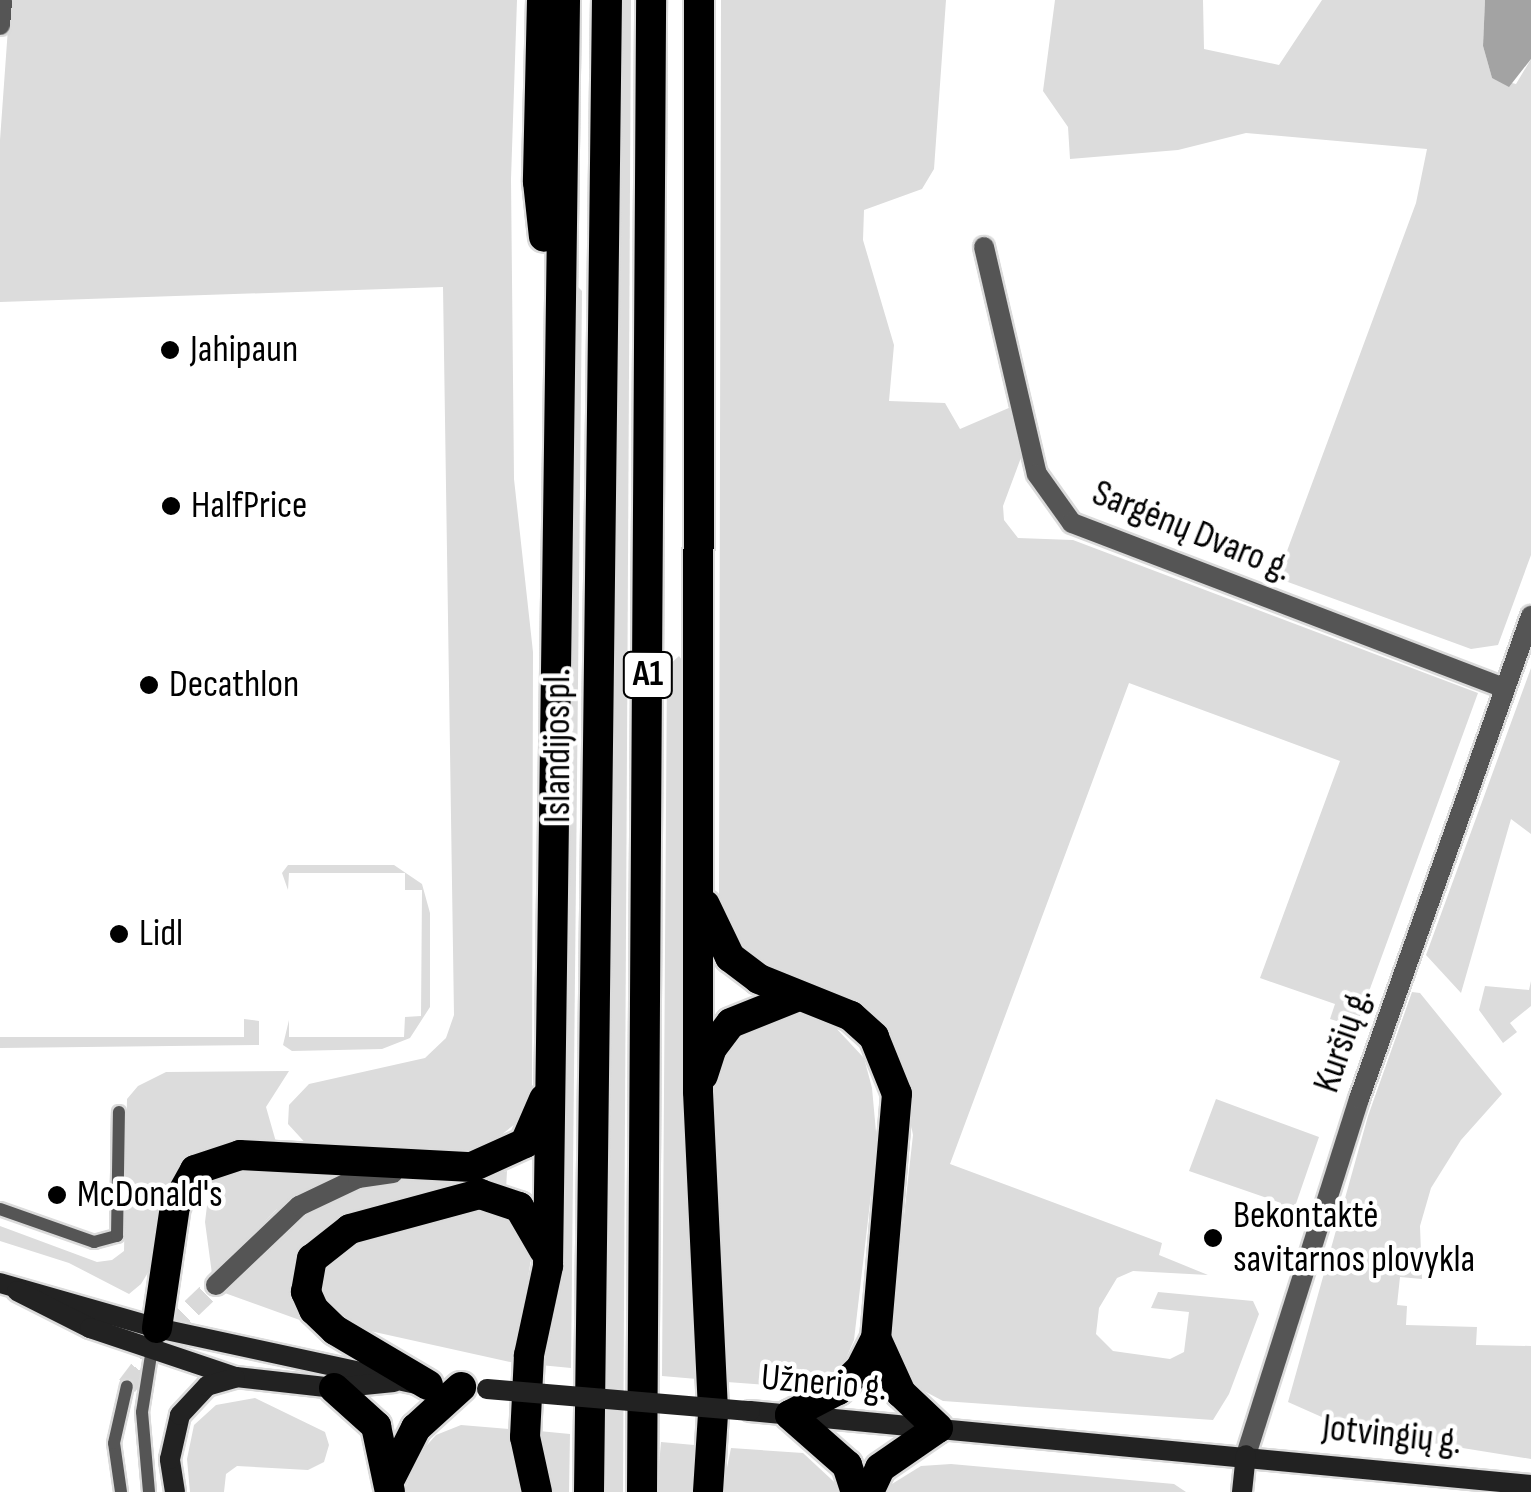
<!DOCTYPE html>
<html>
<head>
<meta charset="utf-8">
<style>
  body { margin:0 }
  #map { position:relative; width:1531px; height:1492px; overflow:hidden; background:#fff; font-family:"Sofia Sans Condensed",sans-serif }
  div>[style] { position:absolute }
  .green>* { inset:0; background:#dcdcdc; transform-origin:0 0 }
  .water>* { inset:0; background:#a3a3a3 }
  .street-tunnel>* { height:20px; margin-top:-10px; transform-origin:0; background:repeating-linear-gradient(90deg,#d9d9d9 0 20px,transparent 0 30px) }
  .roads { filter:drop-shadow(2px 0 #dbdbdb) drop-shadow(-2px 0 #dbdbdb) drop-shadow(0 2px #dbdbdb) drop-shadow(0 -2px #dbdbdb) }
  .lane>* { height:12px; margin:-6px; padding:0 6px; transform-origin:6px; border-radius:6px; background:#555 }
  .street>* { height:20px; margin:-10px; padding:0 10px; transform-origin:10px; border-radius:10px; background:#555 }
  .secondary>* { height:20px; margin:-10px; padding:0 10px; transform-origin:10px; border-radius:10px; background:#222 }
  .highway>* { height:30px; margin:-15px; padding:0 15px; transform-origin:15px; border-radius:15px; background:#000 }
  .secondary-bridge>* { height:20px; margin:-10px; padding:0 10px; transform-origin:10px; border-radius:10px; background:#222 }
  .dots>* { width:28px; height:28px; translate:-50% -50%; box-sizing:border-box; border:5px solid #fff; border-radius:50% }
  span { translate:-50% -50%; white-space:nowrap; text-align:center; line-height:1.15; -webkit-text-stroke:9px #fff; paint-order:stroke }
  .shield-label span { padding:2px 8px; background:#fff; border:2px solid; border-radius:8px; -webkit-text-stroke-width:0 }
  .shield-label { font-size:35px; color:#000; font-weight:700 }
  .poi-label { font-size:38px; color:#000 }
  .left { translate:0 -50%; text-align:left }
  .street-label { font-size:38px; color:#000 }
</style>
</head>
<body>
<div id="map">
  <div class="green">
    <i style="clip-path:polygon(10px 0,517px 0,511px 179px,514px 479px,533px 652px,532px 1089px,525px 1116px,480px 1152px,310px 1148px,288px 1124px,289px 1105px,309px 1084px,425px 1058px,446px 1038px,454px 1015px,443px 287px,0 302px,0 140px)"></i>
    <i style="clip-path:polygon(620px 0,631px 0,623px 1492px,606px 1492px)"></i>
    <i style="clip-path:polygon(721px 0,946px 0,934px 169px,922px 189px,864px 210px,863px 240px,894px 345px,889px 401px,945px 403px,960px 429px,1011px 407px,1022px 455px,1003px 506px,1004px 520px,1018px 538px,1073px 540px,1478px 693px,1356px 1027px,1330px 1019px,1335px 1004px,1260px 978px,1340px 761px,1129px 683px,950px 1164px,1162px 1243px,1159px 1255px,1208px 1275px,1133px 1271px,1117px 1278px,1099px 1308px,1096px 1334px,1113px 1351px,1170px 1359px,1184px 1352px,1189px 1312px,1151px 1308px,1158px 1292px,1253px 1301px,1259px 1314px,1229px 1394px,1213px 1420px,943px 1401px,907px 1382px,890px 1340px,913px 1135px,903px 1085px,873px 1023px,845px 997px,772px 972px,735px 942px,724px 917px,719px 895px)"></i>
    <i style="clip-path:polygon(1055px 0,1203px 0,1204px 49px,1279px 65px,1322px 0,1485px 0,1483px 46px,1492px 78px,1516px 84px,1531px 59px,1531px 555px,1498px 645px,1471px 649px,1277px 578px,1416px 203px,1427px 149px,1246px 133px,1178px 150px,1070px 159px,1068px 127px,1043px 91px)"></i>
    <i style="clip-path:polygon(576px 285px,582px 291px,571px 1368px,540px 1365px)"></i>
    <i style="clip-path:polygon(679px 656px,688px 668px,683px 1119px,697px 1379px,662px 1376px,667px 667px)"></i>
    <i style="clip-path:polygon(1531px 668px,1531px 834px,1511px 819px,1461px 993px,1426px 955px)"></i>
    <i style="clip-path:polygon(288px 865px,394px 865px,422px 884px,430px 913px,430px 1007px,410px 1038px,382px 1049px,292px 1051px,283px 1045px,289px 1020px,289px 1037px,404px 1037px,405px 1017px,421px 1016px,422px 890px,405px 890px,405px 873px,289px 873px,288px 890px,282px 873px)"></i>
    <i style="clip-path:polygon(1531px 981px,1531px 1006px,1510px 1023px,1517px 1032px,1503px 1043px,1479px 1010px,1485px 986px,1529px 990px)"></i>
    <i style="clip-path:polygon(1412px 992px,1420px 993px,1502px 1094px,1461px 1140px,1431px 1188px,1420px 1226px,1422px 1279px,1400px 1277px,1397px 1305px,1407px 1306px,1406px 1325px,1477px 1327px,1476px 1345px,1531px 1346px,1531px 1459px,1351px 1430px,1288px 1402px,1368px 1116px)"></i>
    <i style="clip-path:polygon(772px 1012px,805px 1014px,835px 1027px,864px 1058px,872px 1088px,877px 1143px,854px 1340px,842px 1368px,827px 1383px,808px 1388px,727px 1382px,708px 1111px,725px 1046px)"></i>
    <i style="clip-path:polygon(244px 1019px,259px 1021px,259px 1045px,0 1048px,0 1037px,244px 1037px)"></i>
    <i style="clip-path:polygon(289px 1071px,266px 1107px,278px 1149px,224px 1149px,141px 1284px,129px 1294px,69px 1263px,0 1241px,0 1226px,97px 1262px,112px 1260px,124px 1251px,127px 1099px,138px 1086px,166px 1072px)"></i>
    <i style="clip-path:polygon(1216px 1099px,1319px 1137px,1290px 1221px,1274px 1224px,1281px 1203px,1189px 1171px)"></i>
    <i style="clip-path:polygon(229px 1166px,343px 1171px,276px 1210px,212px 1274px,205px 1222px,210px 1181px)"></i>
    <i style="clip-path:polygon(507px 1171px,506px 1190px,471px 1186px,317px 1232px,295px 1262px,293px 1283px,308px 1323px,222px 1292px,264px 1244px,327px 1198px,375px 1181px,454px 1181px)"></i>
    <i style="clip-path:polygon(461px 1206px,511px 1214px,532px 1252px,515px 1363px,352px 1327px,332px 1315px,317px 1289px,323px 1267px,362px 1236px)"></i>
    <i style="clip-path:polygon(255px 1398px,325px 1432px,329px 1445px,324px 1462px,308px 1470px,237px 1466px,226px 1474px,224px 1492px,190px 1492px,187px 1459px,194px 1425px,216px 1405px)"></i>
    <i style="clip-path:polygon(461px 1425px,509px 1429px,522px 1492px,404px 1492px,420px 1453px,436px 1435px)"></i>
    <i style="clip-path:polygon(539px 1431px,570px 1434px,569px 1492px,551px 1492px)"></i>
    <i style="left:661px;top:1442px;width:36px;height:50px;rotate:5deg"></i>
    <i style="clip-path:polygon(731px 1448px,803px 1453px,845px 1492px,722px 1492px)"></i>
    <i style="clip-path:polygon(951px 1464px,1174px 1484px,1186px 1492px,879px 1492px,921px 1466px)"></i>
  </div>
  <div class="water">
    <i style="clip-path:polygon(1485px 0,1531px 0,1531px 59px,1509px 87px,1492px 78px,1483px 46px)"></i>
  </div>
  <div class="street-tunnel">
    <i style="left:127px;top:1386px;width:71px;rotate:-53deg"></i>
    <i style="left:170px;top:1329px;width:64px;rotate:-43.7deg"></i>
  </div>
  <div class="roads">
    <div class="lane">
      <i style="left:0;top:1209px;width:100px;rotate:19.3deg"></i>
      <i style="left:94px;top:1242px;width:24px;rotate:-15deg"></i>
      <i style="left:117px;top:1236px;width:124px;rotate:-89.1deg"></i>
      <i style="left:121px;top:1492px;width:49px;rotate:-98.1deg"></i>
      <i style="left:114px;top:1443px;width:58px;rotate:-77.2deg"></i>
      <i style="left:149px;top:1492px;width:80px;rotate:-95deg"></i>
      <i style="left:142px;top:1412px;width:64px;rotate:-81deg"></i>
    </div>
    <div class="street">
      <i style="left:0;top:25px;width:25px;rotate:-85deg"></i>
      <i style="left:984px;top:247px;width:233px;rotate:76.9deg"></i>
      <i style="left:1037px;top:474px;width:60px;rotate:54.5deg"></i>
      <i style="left:1072px;top:523px;width:463px;rotate:20.9deg"></i>
      <i style="left:216px;top:1285px;width:115px;rotate:-43.6deg"></i>
      <i style="left:299px;top:1206px;width:65px;rotate:-25.4deg"></i>
      <i style="left:358px;top:1178px;width:35px;rotate:-8deg"></i>
      <i style="left:1246px;top:1455px;width:374px;rotate:-72.4deg"></i>
      <i style="left:1359px;top:1099px;width:513px;rotate:-70.4deg"></i>
    </div>
    <div class="secondary">
      <i style="left:0;top:1283px;width:163px;rotate:16deg"></i>
      <i style="left:157px;top:1328px;width:264px;rotate:12.2deg"></i>
      <i style="left:17px;top:1291px;width:82px;rotate:26.9deg"></i>
      <i style="left:90px;top:1328px;width:154px;rotate:18.6deg"></i>
      <i style="left:236px;top:1377px;width:99px;rotate:6.4deg"></i>
      <i style="left:334px;top:1388px;width:60px;rotate:-5.7deg"></i>
      <i style="left:750px;top:1411px;width:784px;rotate:5.41deg"></i>
      <i style="left:175px;top:1492px;width:33px;rotate:-99deg"></i>
      <i style="left:170px;top:1459px;width:45px;rotate:-77.2deg"></i>
      <i style="left:180px;top:1415px;width:40px;rotate:-47deg"></i>
      <i style="left:207px;top:1386px;width:29px;rotate:-16deg"></i>
      <i style="left:1242px;top:1492px;width:37px;rotate:-84deg"></i>
    </div>
    <div class="highway">
      <i style="left:542px;top:0;width:182px;rotate:91.3deg"></i>
      <i style="left:538px;top:182px;width:55px;rotate:83.8deg"></i>
      <i style="left:699px;top:0;width:1092px;rotate:90.05deg"></i>
      <i style="left:698px;top:1092px;width:322px;rotate:87.3deg"></i>
      <i style="left:713px;top:1414px;width:78px;rotate:93.7deg"></i>
      <i style="left:705px;top:905px;width:58px;rotate:64.3deg"></i>
      <i style="left:730px;top:957px;width:36px;rotate:37deg"></i>
      <i style="left:759px;top:979px;width:99px;rotate:21.9deg"></i>
      <i style="left:851px;top:1016px;width:31px;rotate:42deg"></i>
      <i style="left:874px;top:1037px;width:61px;rotate:68deg"></i>
      <i style="left:897px;top:1094px;width:245px;rotate:94.9deg"></i>
      <i style="left:876px;top:1338px;width:35px;rotate:117deg"></i>
      <i style="left:860px;top:1369px;width:30px;rotate:136deg"></i>
      <i style="left:838px;top:1390px;width:54px;rotate:152.5deg"></i>
      <i style="left:790px;top:1415px;width:76px;rotate:41.3deg"></i>
      <i style="left:847px;top:1465px;width:28px;rotate:72deg"></i>
      <i style="left:703px;top:1075px;width:28px;rotate:-72deg"></i>
      <i style="left:712px;top:1048px;width:31px;rotate:-53deg"></i>
      <i style="left:731px;top:1023px;width:70px;rotate:-21.8deg"></i>
      <i style="left:157px;top:1328px;width:123px;rotate:-81.6deg"></i>
      <i style="left:175px;top:1206px;width:41px;rotate:-60.9deg"></i>
      <i style="left:195px;top:1170px;width:47px;rotate:-18.4deg"></i>
      <i style="left:240px;top:1155px;width:232px;rotate:3deg"></i>
      <i style="left:472px;top:1167px;width:58px;rotate:-24.4deg"></i>
      <i style="left:525px;top:1143px;width:48px;rotate:-66.6deg"></i>
      <i style="left:428px;top:1385px;width:108px;rotate:-149.4deg"></i>
      <i style="left:335px;top:1330px;width:29px;rotate:-136deg"></i>
      <i style="left:314px;top:1310px;width:20px;rotate:-114deg"></i>
      <i style="left:306px;top:1292px;width:34px;rotate:-80deg"></i>
      <i style="left:312px;top:1259px;width:48px;rotate:-38.3deg"></i>
      <i style="left:350px;top:1229px;width:135px;rotate:-15.1deg"></i>
      <i style="left:480px;top:1194px;width:41px;rotate:18.4deg"></i>
      <i style="left:519px;top:1207px;width:50px;rotate:59.8deg"></i>
      <i style="left:334px;top:1388px;width:57px;rotate:42.1deg"></i>
      <i style="left:376px;top:1426px;width:67px;rotate:78deg"></i>
      <i style="left:391px;top:1477px;width:55px;rotate:-63deg"></i>
      <i style="left:416px;top:1428px;width:61px;rotate:-42.3deg"></i>
      <i style="left:537px;top:1492px;width:56px;rotate:-102.3deg"></i>
      <i style="left:525px;top:1437px;width:82px;rotate:-87.2deg"></i>
      <i style="left:529px;top:1355px;width:91px;rotate:-77.9deg"></i>
      <i style="left:548px;top:1266px;width:1266px;rotate:-89.23deg"></i>
      <i style="left:589px;top:1492px;width:1492px;rotate:-89.31deg"></i>
      <i style="left:642px;top:1492px;width:1492px;rotate:-89.65deg"></i>
      <i style="left:869px;top:1492px;width:26px;rotate:-65deg"></i>
      <i style="left:880px;top:1468px;width:70px;rotate:-34.6deg"></i>
      <i style="left:938px;top:1428px;width:51px;rotate:-136.6deg"></i>
      <i style="left:901px;top:1393px;width:60px;rotate:-114.4deg"></i>
    </div>
  </div>
  <div class="secondary-bridge">
    <i style="left:487px;top:1389px;width:264px;rotate:4.8deg"></i>
  </div>
  <div class="dots">
    <i style="left:170px;top:350px;background:#000"></i>
    <i style="left:171px;top:506px;background:#000"></i>
    <i style="left:149px;top:685px;background:#000"></i>
    <i style="left:119px;top:934px;background:#000"></i>
    <i style="left:57px;top:1195px;background:#000"></i>
    <i style="left:1213px;top:1238px;background:#000"></i>
  </div>
  <div class="shield-label">
    <span style="left:648px;top:675px">A1</span>
  </div>
  <div class="poi-label">
    <span class="left" style="left:190px;top:350px">Jahipaun</span>
    <span class="left" style="left:191px;top:506px">HalfPrice</span>
    <span class="left" style="left:169px;top:685px">Decathlon</span>
    <span class="left" style="left:139px;top:934px">Lidl</span>
    <span class="left" style="left:77px;top:1195px">McDonald's</span>
    <span class="left" style="left:1233px;top:1238px">Bekontaktė<br>savitarnos plovykla</span>
  </div>
  <div class="street-label">
    <span style="left:1192px;top:531px;rotate:22deg">Sargėnų Dvaro g.</span>
    <span style="left:558px;top:746px;rotate:-90deg">Islandijos pl.</span>
    <span style="left:1343px;top:1040px;rotate:-71deg">Kuršių g.</span>
    <span style="left:824px;top:1383px;rotate:5deg">Užnerio g.</span>
    <span style="left:1392px;top:1435px;rotate:6deg">Jotvingių g.</span>
  </div>
</div>
</body>
</html>
